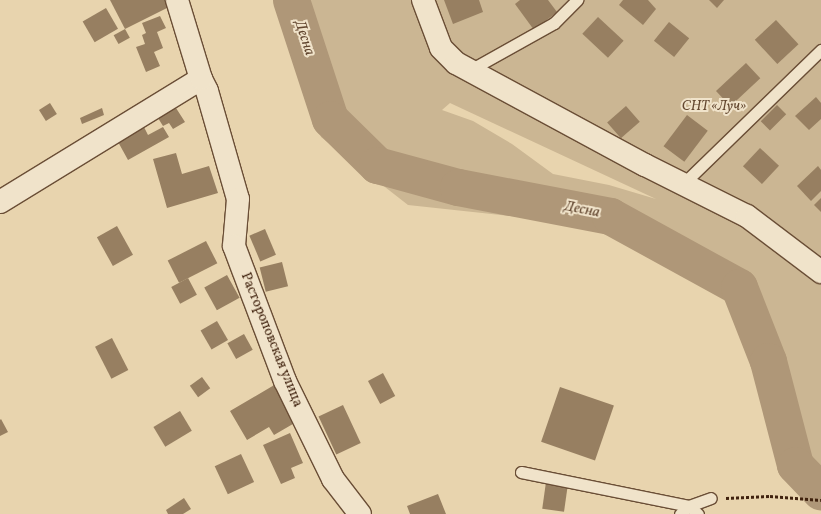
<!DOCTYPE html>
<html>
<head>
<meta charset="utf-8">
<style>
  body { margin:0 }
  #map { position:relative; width:821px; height:514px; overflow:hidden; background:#e8d4ae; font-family:Vollkorn,serif }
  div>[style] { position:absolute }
  .green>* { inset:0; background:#cbb693 }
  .river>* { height:37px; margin:-18.5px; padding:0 18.5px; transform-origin:18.5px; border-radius:18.5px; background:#af9778 }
  .building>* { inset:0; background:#977f61; transform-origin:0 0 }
  .path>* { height:2.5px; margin-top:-1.25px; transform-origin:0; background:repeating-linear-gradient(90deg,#40220e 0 3px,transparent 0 5px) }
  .roads { filter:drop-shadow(1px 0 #6a4e36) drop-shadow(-1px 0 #6a4e36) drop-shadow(0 1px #6a4e36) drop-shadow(0 -1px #6a4e36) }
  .service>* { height:11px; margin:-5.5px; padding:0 5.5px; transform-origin:5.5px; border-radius:5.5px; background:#f0e3ca }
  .minor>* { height:22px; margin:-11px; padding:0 11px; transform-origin:11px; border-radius:11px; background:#f0e3ca }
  span { translate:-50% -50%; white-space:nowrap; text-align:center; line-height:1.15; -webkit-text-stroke:4px #f0e3ca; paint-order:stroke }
  .park-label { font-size:14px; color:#63472f; font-style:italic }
  .street-label { font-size:14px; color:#40220e }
  .water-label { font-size:15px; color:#61452e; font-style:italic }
</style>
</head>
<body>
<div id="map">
  <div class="green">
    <i style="clip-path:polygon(evenodd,282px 0,821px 0,821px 475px,795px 446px,774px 349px,715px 265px,660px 235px,602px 210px,520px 217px,408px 205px,321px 137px,282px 0,450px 103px,656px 199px,609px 185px,553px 174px,512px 144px,473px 121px,442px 110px,450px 103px)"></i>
  </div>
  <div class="river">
    <i style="left:291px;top:0;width:125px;rotate:71.9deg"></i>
    <i style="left:330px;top:119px;width:66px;rotate:44.4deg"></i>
    <i style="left:377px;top:165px;width:84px;rotate:15.2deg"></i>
    <i style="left:458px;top:187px;width:155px;rotate:10.8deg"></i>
    <i style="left:610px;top:216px;width:147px;rotate:28.8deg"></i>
    <i style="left:739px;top:287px;width:79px;rotate:68.6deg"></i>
    <i style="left:768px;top:361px;width:107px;rotate:75.4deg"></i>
    <i style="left:795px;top:465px;width:37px;rotate:46deg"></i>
  </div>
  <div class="building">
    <i style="clip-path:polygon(110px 0,168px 0,171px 6px,125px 29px)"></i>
    <i style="clip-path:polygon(444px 0,479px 0,483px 12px,453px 24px)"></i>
    <i style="clip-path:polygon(520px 0,548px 0,557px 12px,534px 30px,515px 4px)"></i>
    <i style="clip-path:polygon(623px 0,648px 0,656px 9px,643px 25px,619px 5px)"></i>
    <i style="clip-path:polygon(709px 0,724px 0,717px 8px)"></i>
    <i style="left:106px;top:8px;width:24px;height:27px;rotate:60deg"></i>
    <i style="clip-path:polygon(160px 16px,166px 28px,157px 32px,163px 48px,154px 52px,160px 66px,146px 72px,136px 47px,145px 44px,142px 35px,146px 33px,142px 23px)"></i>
    <i style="left:598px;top:17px;width:35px;height:23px;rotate:43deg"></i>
    <i style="left:776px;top:20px;width:33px;height:29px;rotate:47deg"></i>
    <i style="left:669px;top:22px;width:26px;height:24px;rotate:39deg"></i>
    <i style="left:125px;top:29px;width:10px;height:13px;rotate:61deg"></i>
    <i style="left:746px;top:63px;width:21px;height:41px;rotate:47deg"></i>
    <i style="clip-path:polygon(816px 97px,821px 103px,821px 119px,809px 130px,795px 116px)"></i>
    <i style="left:50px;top:103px;width:13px;height:13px;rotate:58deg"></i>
    <i style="left:777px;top:105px;width:13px;height:23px;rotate:45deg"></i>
    <i style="left:626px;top:106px;width:21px;height:25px;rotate:49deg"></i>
    <i style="clip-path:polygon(102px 108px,104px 115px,82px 124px,80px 118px)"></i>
    <i style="clip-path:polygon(176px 108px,185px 122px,173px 129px,169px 123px,163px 126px,158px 118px)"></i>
    <i style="left:687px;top:115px;width:26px;height:39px;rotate:37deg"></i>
    <i style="clip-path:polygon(143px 125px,148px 135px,163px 127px,169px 137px,128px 160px,117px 140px)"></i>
    <i style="left:760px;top:148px;width:26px;height:25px;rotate:43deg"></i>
    <i style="clip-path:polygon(176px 153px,182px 174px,209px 166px,218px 193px,167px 208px,153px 159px)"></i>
    <i style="clip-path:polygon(818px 166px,821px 170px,821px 191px,811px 201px,797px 186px)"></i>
    <i style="clip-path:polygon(821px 198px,821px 212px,814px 205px)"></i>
    <i style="left:117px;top:226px;width:33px;height:23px;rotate:61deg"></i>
    <i style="left:265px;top:229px;width:28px;height:17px;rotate:67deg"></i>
    <i style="left:206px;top:241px;width:25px;height:43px;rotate:63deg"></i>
    <i style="left:282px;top:262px;width:25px;height:23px;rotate:76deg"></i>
    <i style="left:227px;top:275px;width:26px;height:26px;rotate:61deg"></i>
    <i style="left:188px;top:278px;width:19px;height:19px;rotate:62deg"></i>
    <i style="left:217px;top:321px;width:22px;height:19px;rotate:60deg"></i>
    <i style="left:244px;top:334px;width:18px;height:19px;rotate:61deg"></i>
    <i style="left:112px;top:338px;width:36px;height:19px;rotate:63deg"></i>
    <i style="left:383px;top:373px;width:26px;height:17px;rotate:62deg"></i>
    <i style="left:202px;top:377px;width:14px;height:15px;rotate:54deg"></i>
    <i style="clip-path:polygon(276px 384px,298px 421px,274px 435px,269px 427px,247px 440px,230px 411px)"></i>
    <i style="left:560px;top:387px;width:57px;height:58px;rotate:19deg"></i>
    <i style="left:343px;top:405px;width:42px;height:27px;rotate:65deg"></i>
    <i style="left:180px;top:411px;width:23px;height:31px;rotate:59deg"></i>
    <i style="clip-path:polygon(1px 419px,8px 432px,0 436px,0 420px)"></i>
    <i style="clip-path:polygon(290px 433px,303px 463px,291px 468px,295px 478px,281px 484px,263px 445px)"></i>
    <i style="left:241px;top:454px;width:31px;height:29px;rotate:65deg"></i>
    <i style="left:546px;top:482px;width:22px;height:27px;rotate:8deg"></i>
    <i style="clip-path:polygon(438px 494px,446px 514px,410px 514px,407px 506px)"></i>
    <i style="clip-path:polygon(184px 498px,191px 509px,183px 514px,168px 514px,166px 510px)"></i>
  </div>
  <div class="path">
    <i style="left:726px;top:498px;width:44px;rotate:-2.6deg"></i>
    <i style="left:770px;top:496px;width:51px;rotate:4.5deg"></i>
  </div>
  <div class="roads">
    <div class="service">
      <i style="left:470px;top:70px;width:96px;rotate:-29.2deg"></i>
      <i style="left:554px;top:23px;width:33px;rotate:-45deg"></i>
      <i style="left:684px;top:183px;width:191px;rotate:-44.2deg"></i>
      <i style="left:521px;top:472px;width:171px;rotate:11.4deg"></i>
      <i style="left:689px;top:506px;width:23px;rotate:-20deg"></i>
      <i style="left:680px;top:514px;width:12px;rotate:-42deg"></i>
      <i style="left:689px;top:506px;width:12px;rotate:42deg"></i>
    </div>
    <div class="minor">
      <i style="left:423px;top:0;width:51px;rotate:69.4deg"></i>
      <i style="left:441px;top:48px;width:21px;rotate:45deg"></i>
      <i style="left:456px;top:63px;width:215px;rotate:28.4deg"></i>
      <i style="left:645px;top:165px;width:114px;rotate:26.6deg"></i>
      <i style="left:747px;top:216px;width:93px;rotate:37.1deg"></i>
      <i style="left:201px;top:79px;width:13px;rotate:63deg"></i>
      <i style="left:207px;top:91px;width:112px;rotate:74deg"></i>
      <i style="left:238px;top:199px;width:47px;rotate:94.9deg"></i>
      <i style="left:234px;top:246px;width:144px;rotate:69.3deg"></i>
      <i style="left:285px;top:381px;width:109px;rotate:63.9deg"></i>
      <i style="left:333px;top:479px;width:44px;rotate:52.4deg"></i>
      <i style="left:0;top:202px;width:236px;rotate:-31.5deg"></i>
      <i style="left:201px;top:79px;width:83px;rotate:-106.9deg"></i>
    </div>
  </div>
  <div class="park-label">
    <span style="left:714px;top:107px">СНТ «Луч»</span>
  </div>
  <div class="street-label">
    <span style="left:271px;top:340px;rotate:68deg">Растороповская улица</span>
  </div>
  <div class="water-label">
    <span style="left:304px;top:38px;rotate:72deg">Десна</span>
    <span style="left:582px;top:210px;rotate:11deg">Десна</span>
  </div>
</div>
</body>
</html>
